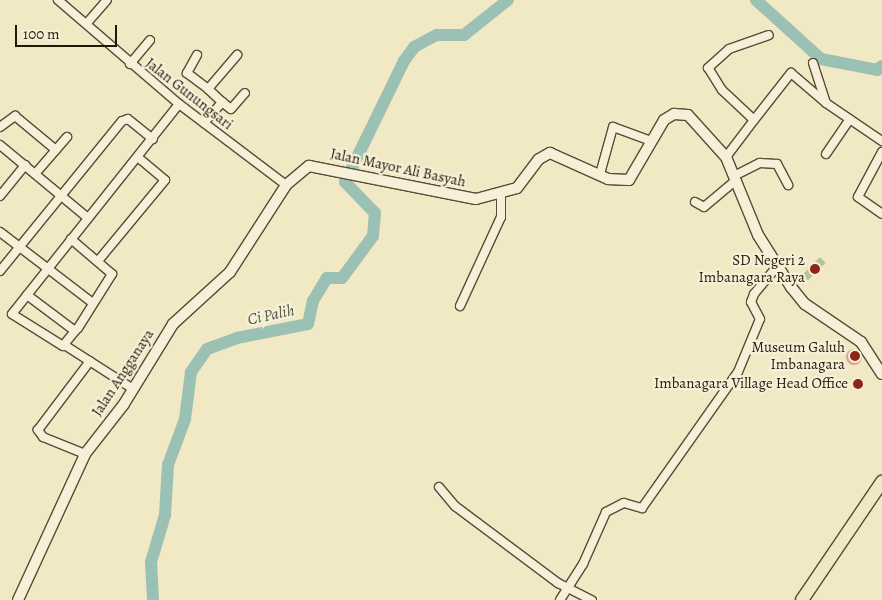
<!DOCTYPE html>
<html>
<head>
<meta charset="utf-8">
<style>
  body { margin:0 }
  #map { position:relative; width:882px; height:600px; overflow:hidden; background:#f1e8c4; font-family:Alegreya,serif }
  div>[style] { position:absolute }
  .green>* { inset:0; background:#b8c695; transform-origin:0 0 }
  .river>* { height:12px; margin:-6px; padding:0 6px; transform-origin:6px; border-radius:6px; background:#9bc0b4 }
  .building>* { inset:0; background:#daa48d }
  .round { border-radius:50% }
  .roads { filter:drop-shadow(1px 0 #564c37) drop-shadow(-1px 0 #564c37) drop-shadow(0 1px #564c37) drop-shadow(0 -1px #564c37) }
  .minor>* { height:8px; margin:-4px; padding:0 4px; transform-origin:4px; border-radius:4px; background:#f6f0d9 }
  .tertiary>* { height:10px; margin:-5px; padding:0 5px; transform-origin:5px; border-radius:5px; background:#f6f0d9 }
  .trunk>* { height:12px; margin:-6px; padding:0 6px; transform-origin:6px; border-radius:6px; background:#f1e8c4 }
  .dots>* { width:14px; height:14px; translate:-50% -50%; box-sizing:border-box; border:2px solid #f6f0d9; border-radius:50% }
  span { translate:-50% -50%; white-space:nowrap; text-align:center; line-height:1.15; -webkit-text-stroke:4.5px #f6f0d9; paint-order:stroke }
  .street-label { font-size:15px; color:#231808 }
  .poi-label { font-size:15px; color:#231808 }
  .right { translate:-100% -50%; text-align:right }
  .water-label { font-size:16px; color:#4d5344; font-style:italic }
  .scale { position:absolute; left:15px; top:25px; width:102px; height:22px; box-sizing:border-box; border:2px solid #231808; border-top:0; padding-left:6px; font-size:15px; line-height:18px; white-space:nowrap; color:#231808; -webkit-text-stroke:4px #f6f0d9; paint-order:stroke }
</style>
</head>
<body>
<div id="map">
  <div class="green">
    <i style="left:820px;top:257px;width:8px;height:32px;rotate:45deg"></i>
  </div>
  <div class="river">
    <i style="left:756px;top:0;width:88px;rotate:42.2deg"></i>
    <i style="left:821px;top:59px;width:57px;rotate:11.1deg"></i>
    <i style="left:877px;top:70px;width:6px;rotate:-39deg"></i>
    <i style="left:153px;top:600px;width:38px;rotate:-93deg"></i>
    <i style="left:151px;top:562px;width:49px;rotate:-73.4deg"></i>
    <i style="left:165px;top:515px;width:50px;rotate:-86.6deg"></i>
    <i style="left:168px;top:465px;width:49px;rotate:-69.7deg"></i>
    <i style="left:185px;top:419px;width:47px;rotate:-82.7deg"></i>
    <i style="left:191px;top:372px;width:28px;rotate:-55deg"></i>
    <i style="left:207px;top:349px;width:32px;rotate:-20deg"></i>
    <i style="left:237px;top:338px;width:72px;rotate:-11.2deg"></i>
    <i style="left:308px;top:324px;width:24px;rotate:-78deg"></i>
    <i style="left:313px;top:301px;width:27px;rotate:-59deg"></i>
    <i style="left:327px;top:278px;width:15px"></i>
    <i style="left:342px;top:278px;width:52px;rotate:-53.6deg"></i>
    <i style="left:373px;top:236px;width:23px;rotate:-85deg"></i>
    <i style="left:375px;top:213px;width:43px;rotate:-134.1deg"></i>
    <i style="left:345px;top:182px;width:135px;rotate:-64deg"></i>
    <i style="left:404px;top:61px;width:17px;rotate:-54deg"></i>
    <i style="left:414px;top:47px;width:26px;rotate:-28deg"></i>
    <i style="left:437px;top:35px;width:27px"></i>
    <i style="left:464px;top:35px;width:56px;rotate:-38.5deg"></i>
  </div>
  <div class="building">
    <i class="round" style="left:846px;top:349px;width:16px;height:16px"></i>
  </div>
  <div class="roads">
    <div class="minor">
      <i style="left:58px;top:0;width:160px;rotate:40.7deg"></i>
      <i style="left:179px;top:104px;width:134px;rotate:37.1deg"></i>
      <i style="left:87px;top:23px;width:30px;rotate:-49deg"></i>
      <i style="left:197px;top:55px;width:21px;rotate:119deg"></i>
      <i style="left:187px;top:73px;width:26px;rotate:37deg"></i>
      <i style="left:813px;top:63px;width:42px;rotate:72deg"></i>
      <i style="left:826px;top:103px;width:68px;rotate:34.2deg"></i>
      <i style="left:130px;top:64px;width:31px;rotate:-50deg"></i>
      <i style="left:222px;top:102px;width:11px;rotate:38deg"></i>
      <i style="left:231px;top:109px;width:21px;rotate:-49deg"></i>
      <i style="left:754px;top:120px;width:60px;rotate:-51.8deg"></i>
      <i style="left:791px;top:73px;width:45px;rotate:40.5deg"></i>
      <i style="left:204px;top:123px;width:28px;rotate:-49deg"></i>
      <i style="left:222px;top:102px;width:19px;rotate:-137deg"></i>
      <i style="left:208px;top:89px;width:45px;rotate:-49.5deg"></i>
      <i style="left:0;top:127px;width:19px;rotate:-36deg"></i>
      <i style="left:15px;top:116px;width:53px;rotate:39.7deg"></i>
      <i style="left:0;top:145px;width:114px;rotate:39.7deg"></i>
      <i style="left:882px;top:152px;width:51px;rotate:118.1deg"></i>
      <i style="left:858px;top:197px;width:29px;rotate:35deg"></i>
      <i style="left:826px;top:154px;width:42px;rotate:-55.6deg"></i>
      <i style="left:726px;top:157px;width:46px;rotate:-52.9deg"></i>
      <i style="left:754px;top:120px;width:44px;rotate:-136.8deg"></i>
      <i style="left:722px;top:90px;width:26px;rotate:-122deg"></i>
      <i style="left:708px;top:68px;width:28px;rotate:-42deg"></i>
      <i style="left:729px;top:49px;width:42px;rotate:-19.3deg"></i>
      <i style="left:35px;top:174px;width:49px;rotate:-49.1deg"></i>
      <i style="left:600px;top:174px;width:49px;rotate:-74.5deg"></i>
      <i style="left:613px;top:127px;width:40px;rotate:20.2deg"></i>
      <i style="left:734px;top:176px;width:29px;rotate:-27deg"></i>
      <i style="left:760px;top:163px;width:17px;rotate:3deg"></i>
      <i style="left:777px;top:164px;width:24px;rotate:62deg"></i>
      <i style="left:0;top:196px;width:40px;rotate:-51deg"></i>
      <i style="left:695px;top:202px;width:10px;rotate:29deg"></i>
      <i style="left:704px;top:207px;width:40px;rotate:-40deg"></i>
      <i style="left:0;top:232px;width:117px;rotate:37.4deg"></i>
      <i style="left:98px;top:261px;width:105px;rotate:-50.4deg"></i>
      <i style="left:165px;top:180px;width:35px;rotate:-140deg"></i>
      <i style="left:0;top:271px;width:193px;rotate:-50.9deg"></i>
      <i style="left:122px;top:121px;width:6px;rotate:-18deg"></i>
      <i style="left:128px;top:119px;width:32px;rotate:39deg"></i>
      <i style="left:27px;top:295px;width:60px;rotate:36.9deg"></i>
      <i style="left:75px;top:331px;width:4px;rotate:-45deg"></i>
      <i style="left:78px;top:328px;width:64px;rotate:-57.8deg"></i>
      <i style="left:112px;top:274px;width:54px;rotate:-139.5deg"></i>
      <i style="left:460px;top:306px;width:98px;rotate:-65.3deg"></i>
      <i style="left:501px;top:217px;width:24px;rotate:-90deg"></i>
      <i style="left:75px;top:331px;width:19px;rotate:129deg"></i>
      <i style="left:63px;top:346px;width:60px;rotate:-147.9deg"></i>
      <i style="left:12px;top:314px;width:268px;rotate:-51.5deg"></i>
      <i style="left:66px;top:346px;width:80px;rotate:32.7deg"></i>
      <i style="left:85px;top:454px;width:45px;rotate:-158deg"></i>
      <i style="left:43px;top:437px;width:9px;rotate:-126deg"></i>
      <i style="left:38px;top:430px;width:86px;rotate:-53deg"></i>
      <i style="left:439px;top:487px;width:25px;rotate:50deg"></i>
      <i style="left:455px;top:506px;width:129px;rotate:36.8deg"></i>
      <i style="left:558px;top:583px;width:38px;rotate:27deg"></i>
      <i style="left:560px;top:600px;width:43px;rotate:-57.4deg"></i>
      <i style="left:583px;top:564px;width:57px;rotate:-66.1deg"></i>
      <i style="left:606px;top:512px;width:20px;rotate:-27deg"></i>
      <i style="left:624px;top:503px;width:19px;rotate:16deg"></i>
      <i style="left:642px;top:508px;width:166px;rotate:-54.8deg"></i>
      <i style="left:738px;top:372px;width:57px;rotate:-67.5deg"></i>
      <i style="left:760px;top:319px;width:19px;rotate:-118deg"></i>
      <i style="left:751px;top:302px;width:9px;rotate:-69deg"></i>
      <i style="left:754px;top:294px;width:35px;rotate:-50deg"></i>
    </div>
    <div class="tertiary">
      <i style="left:18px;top:600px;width:161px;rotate:-65.3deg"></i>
      <i style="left:85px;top:454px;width:63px;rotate:-52deg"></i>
      <i style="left:124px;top:404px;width:94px;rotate:-58.5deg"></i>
      <i style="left:173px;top:324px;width:77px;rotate:-42.4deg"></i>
      <i style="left:230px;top:272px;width:103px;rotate:-57.2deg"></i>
      <i style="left:286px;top:185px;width:30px;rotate:-40deg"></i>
      <i style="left:309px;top:166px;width:170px;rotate:11.2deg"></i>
      <i style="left:476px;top:199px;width:42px;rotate:-15deg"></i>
      <i style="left:517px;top:188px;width:36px;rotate:-53deg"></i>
      <i style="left:539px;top:159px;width:13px;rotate:-29deg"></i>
      <i style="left:550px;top:153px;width:64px;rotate:24.1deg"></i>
      <i style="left:608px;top:179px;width:21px;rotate:3deg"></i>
      <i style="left:629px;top:180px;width:69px;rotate:-59.7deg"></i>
      <i style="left:664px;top:120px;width:12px;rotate:-31deg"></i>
      <i style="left:674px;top:114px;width:14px;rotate:4deg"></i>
      <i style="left:688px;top:115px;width:57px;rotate:47.9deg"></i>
      <i style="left:726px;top:157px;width:84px;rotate:67.7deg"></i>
      <i style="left:758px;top:235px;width:62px;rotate:57.6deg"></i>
      <i style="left:791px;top:287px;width:22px;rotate:51deg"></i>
      <i style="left:805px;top:304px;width:68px;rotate:34.2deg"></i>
      <i style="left:861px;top:342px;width:38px;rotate:57deg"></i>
    </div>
    <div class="trunk">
      <i style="left:802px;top:600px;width:143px;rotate:-55.9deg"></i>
    </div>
  </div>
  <div class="dots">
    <i style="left:815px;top:269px;background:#8f2418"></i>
    <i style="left:855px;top:356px;background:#8f2418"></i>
    <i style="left:858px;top:384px;background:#8f2418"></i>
  </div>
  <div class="street-label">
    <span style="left:189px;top:94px;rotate:38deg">Jalan Gunungsari</span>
    <span style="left:398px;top:168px;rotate:12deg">Jalan Mayor Ali Basyah</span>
    <span style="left:123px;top:373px;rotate:-57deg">Jalan Angganaya</span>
  </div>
  <div class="poi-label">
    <span class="right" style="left:805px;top:269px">SD Negeri 2<br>Imbanagara Raya</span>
    <span class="right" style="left:845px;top:356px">Museum Galuh<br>Imbanagara</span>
    <span class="right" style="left:848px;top:384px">Imbanagara Village Head Office</span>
  </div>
  <div class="water-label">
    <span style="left:271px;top:315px;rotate:-12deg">Ci Palih</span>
  </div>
  <div class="scale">100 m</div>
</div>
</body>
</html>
